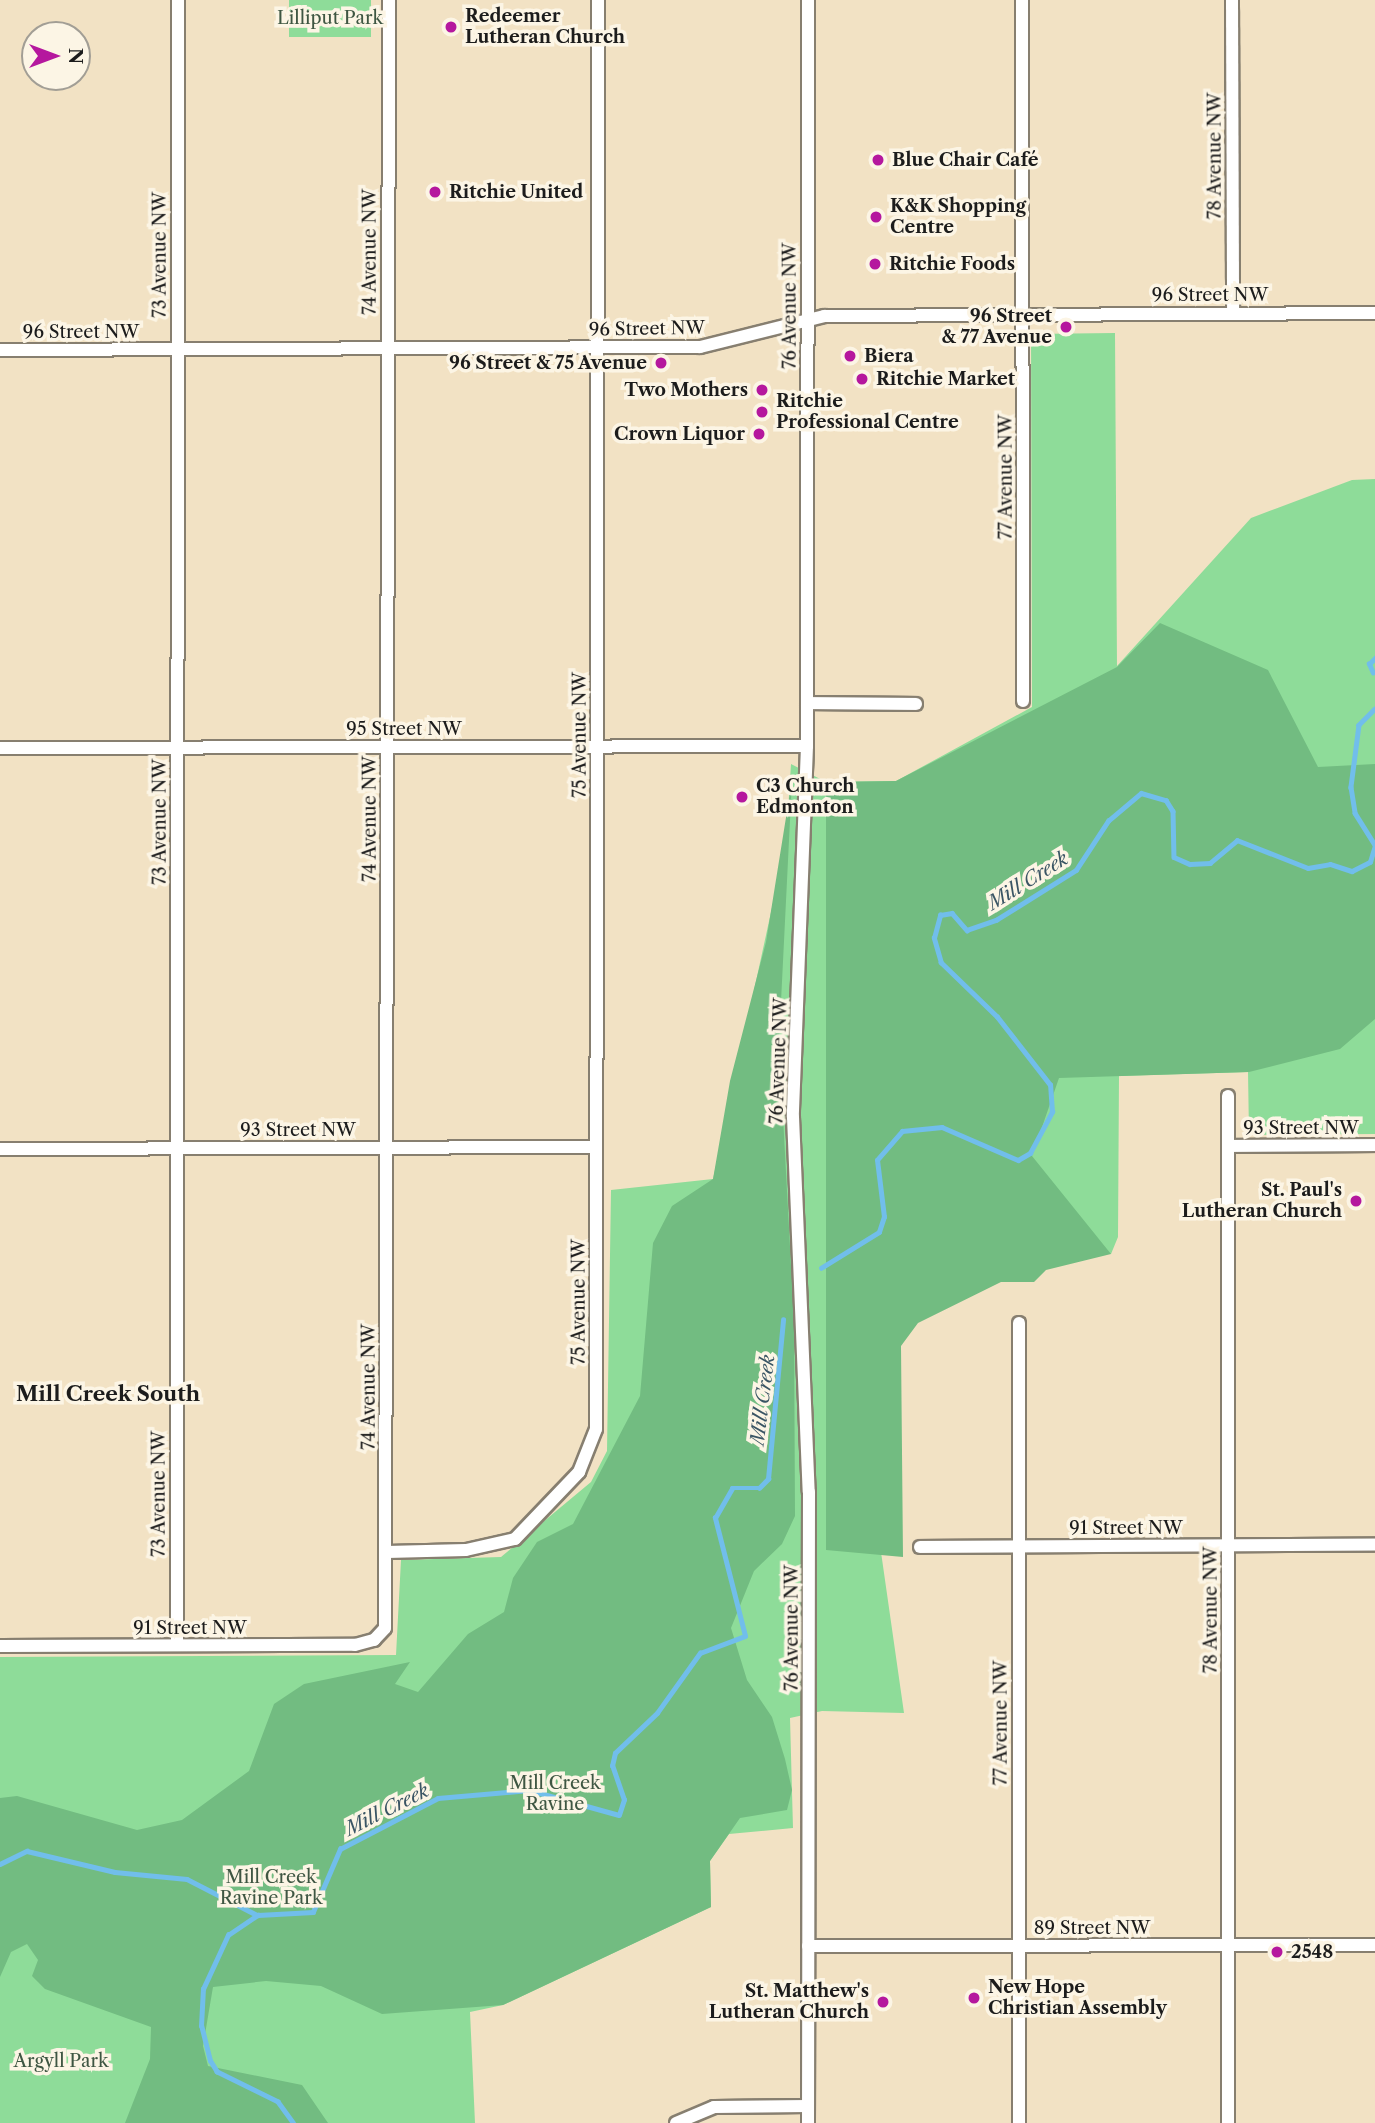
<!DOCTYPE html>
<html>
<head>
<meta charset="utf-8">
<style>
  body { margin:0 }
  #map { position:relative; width:1375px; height:2123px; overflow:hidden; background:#f2e2c4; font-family:"Libre Caslon Text",serif }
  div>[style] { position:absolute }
  .green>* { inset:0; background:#8edc99; transform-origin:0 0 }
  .forest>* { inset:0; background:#72bc81 }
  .stream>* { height:4.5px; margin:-2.25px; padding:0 2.25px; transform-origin:2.25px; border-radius:2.25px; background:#71beeb }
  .roads { filter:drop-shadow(2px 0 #877f70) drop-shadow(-2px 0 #877f70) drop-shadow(0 2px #877f70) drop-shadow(0 -2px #877f70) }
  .minor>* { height:12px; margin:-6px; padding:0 6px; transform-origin:6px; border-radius:6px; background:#fff }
  .dots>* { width:19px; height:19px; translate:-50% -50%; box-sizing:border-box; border:4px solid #fcf5e5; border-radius:50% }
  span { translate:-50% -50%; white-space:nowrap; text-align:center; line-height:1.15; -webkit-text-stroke:7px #fcf5e5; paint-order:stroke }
  .poi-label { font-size:18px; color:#1c1c1c; font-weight:700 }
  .left { translate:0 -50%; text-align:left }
  .right { translate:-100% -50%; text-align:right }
  .park-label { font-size:18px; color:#3e5642 }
  .street-label { font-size:18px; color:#1c1c1c }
  .water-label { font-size:19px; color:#3a5564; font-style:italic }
  .quarter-label { font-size:21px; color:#1c1c1c; font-weight:700 }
  .north { position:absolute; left:21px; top:21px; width:70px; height:70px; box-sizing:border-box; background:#fcf5e5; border:2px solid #a29e95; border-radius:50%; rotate:90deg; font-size:19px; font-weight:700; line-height:28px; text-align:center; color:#1c1c1c }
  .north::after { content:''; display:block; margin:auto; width:24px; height:32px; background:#b5179e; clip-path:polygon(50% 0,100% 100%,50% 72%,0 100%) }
</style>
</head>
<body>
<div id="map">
  <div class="green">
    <i style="left:289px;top:0;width:82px;height:37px"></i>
    <i style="clip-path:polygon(1115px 333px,1117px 666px,1251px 518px,1352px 480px,1375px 479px,1375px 1134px,1249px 1135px,1248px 1072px,1119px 1076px,1118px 1237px,1111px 1254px,1011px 1253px,863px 1278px,880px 1545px,904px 1713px,822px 1711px,790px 1718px,793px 1828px,729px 1834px,710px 1861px,711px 1907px,503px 2005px,470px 2012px,475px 2123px,0 2123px,0 1657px,396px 1655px,401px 1560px,501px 1557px,591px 1482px,607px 1451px,611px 1190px,713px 1179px,786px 843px,791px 764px,826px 782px,896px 781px,1032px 707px,1031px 334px)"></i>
  </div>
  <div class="forest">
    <i style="clip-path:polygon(1160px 623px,1268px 670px,1318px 767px,1375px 764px,1375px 1019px,1340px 1049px,1249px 1072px,1059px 1078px,1032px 1156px,1111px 1254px,1046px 1270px,1034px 1282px,1001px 1282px,918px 1323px,901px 1346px,903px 1557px,826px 1550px,826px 782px,896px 781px,1117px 667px)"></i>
    <i style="clip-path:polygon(792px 780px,779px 1042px,794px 1321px,795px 1516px,782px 1544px,754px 1571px,731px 1628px,747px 1680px,772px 1717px,785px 1759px,792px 1790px,787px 1810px,740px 1818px,710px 1861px,711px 1907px,503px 2005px,382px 2014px,321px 1986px,266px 1981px,213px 1987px,203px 2046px,208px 2066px,302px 2085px,328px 2123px,125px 2123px,150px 2059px,151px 2027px,45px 1989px,32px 1976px,38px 1960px,27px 1944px,11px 1952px,0 1977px,0 1798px,17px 1796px,137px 1830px,182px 1820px,249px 1771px,274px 1704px,304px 1684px,410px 1662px,395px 1684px,418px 1692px,468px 1634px,504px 1612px,513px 1578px,537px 1542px,573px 1524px,640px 1396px,653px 1243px,672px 1206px,713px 1179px,730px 1081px,766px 942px)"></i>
  </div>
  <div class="stream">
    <i style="left:1373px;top:673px;width:10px;rotate:-114deg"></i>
    <i style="left:1369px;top:664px;width:8px;rotate:-45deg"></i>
    <i style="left:1375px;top:709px;width:23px;rotate:135deg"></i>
    <i style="left:1359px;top:725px;width:63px;rotate:97.4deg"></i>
    <i style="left:1351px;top:787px;width:26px;rotate:81deg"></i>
    <i style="left:1355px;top:813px;width:38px;rotate:58deg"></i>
    <i style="left:821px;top:1268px;width:68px;rotate:-31.8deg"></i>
    <i style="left:879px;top:1232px;width:16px;rotate:-72deg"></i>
    <i style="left:884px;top:1217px;width:57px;rotate:-97deg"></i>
    <i style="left:877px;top:1160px;width:38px;rotate:-49deg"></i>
    <i style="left:902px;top:1131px;width:40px;rotate:-5.7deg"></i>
    <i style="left:942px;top:1127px;width:83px;rotate:23.5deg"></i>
    <i style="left:1018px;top:1160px;width:14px;rotate:-30deg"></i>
    <i style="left:1030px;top:1153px;width:47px;rotate:-61.8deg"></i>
    <i style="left:1052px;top:1112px;width:27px;rotate:-94deg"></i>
    <i style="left:1050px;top:1085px;width:86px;rotate:-127.9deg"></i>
    <i style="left:997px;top:1017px;width:78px;rotate:-136deg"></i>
    <i style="left:941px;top:963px;width:26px;rotate:-106deg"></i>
    <i style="left:934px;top:938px;width:24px;rotate:-75deg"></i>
    <i style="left:940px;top:915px;width:12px;rotate:-9deg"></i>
    <i style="left:952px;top:913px;width:23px;rotate:49deg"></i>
    <i style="left:967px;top:930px;width:31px;rotate:-19deg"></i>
    <i style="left:996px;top:920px;width:94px;rotate:-32deg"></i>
    <i style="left:1076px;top:870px;width:59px;rotate:-56.9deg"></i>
    <i style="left:1108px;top:821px;width:43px;rotate:-40.3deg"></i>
    <i style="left:1141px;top:793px;width:26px;rotate:16deg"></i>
    <i style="left:1166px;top:800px;width:13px;rotate:58deg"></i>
    <i style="left:1173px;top:811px;width:46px;rotate:88.8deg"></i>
    <i style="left:1174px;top:857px;width:17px;rotate:24deg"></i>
    <i style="left:1190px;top:864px;width:20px;rotate:-3deg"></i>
    <i style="left:1210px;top:863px;width:35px;rotate:-40deg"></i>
    <i style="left:1237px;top:840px;width:76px;rotate:21.5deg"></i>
    <i style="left:1308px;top:868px;width:22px;rotate:-10deg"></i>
    <i style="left:1330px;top:864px;width:23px;rotate:18deg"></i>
    <i style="left:1352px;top:871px;width:20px;rotate:-27deg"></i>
    <i style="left:1370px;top:862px;width:17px;rotate:-73deg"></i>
    <i style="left:0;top:1864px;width:30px;rotate:-26deg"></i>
    <i style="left:27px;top:1851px;width:90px;rotate:13.4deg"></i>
    <i style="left:115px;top:1872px;width:72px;rotate:5.6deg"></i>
    <i style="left:187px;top:1879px;width:79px;rotate:27.2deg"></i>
    <i style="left:293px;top:2123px;width:26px;rotate:-126deg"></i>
    <i style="left:278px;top:2102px;width:68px;rotate:-153.8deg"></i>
    <i style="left:217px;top:2072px;width:13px;rotate:-122deg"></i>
    <i style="left:210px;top:2061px;width:36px;rotate:-104deg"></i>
    <i style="left:201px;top:2026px;width:37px;rotate:-87deg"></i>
    <i style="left:203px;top:1989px;width:60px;rotate:-65.2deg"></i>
    <i style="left:228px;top:1935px;width:36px;rotate:-34deg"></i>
    <i style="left:258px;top:1915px;width:55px;rotate:-3.1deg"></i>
    <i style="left:313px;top:1912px;width:69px;rotate:-66.8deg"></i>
    <i style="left:340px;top:1849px;width:110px;rotate:-27.5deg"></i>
    <i style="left:438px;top:1798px;width:91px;rotate:-5deg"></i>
    <i style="left:529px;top:1790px;width:93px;rotate:15.5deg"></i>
    <i style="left:619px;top:1815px;width:16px;rotate:-72deg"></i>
    <i style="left:624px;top:1800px;width:36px;rotate:-109deg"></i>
    <i style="left:612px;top:1766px;width:13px;rotate:-77deg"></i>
    <i style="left:615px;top:1753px;width:58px;rotate:-43.6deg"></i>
    <i style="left:657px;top:1713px;width:74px;rotate:-54.4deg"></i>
    <i style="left:700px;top:1653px;width:48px;rotate:-20.7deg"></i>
    <i style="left:745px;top:1636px;width:122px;rotate:-104.3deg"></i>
    <i style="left:715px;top:1518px;width:34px;rotate:-60deg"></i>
    <i style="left:732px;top:1488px;width:27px"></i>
    <i style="left:759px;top:1488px;width:13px;rotate:-45deg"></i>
    <i style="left:768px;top:1479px;width:160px;rotate:-84.6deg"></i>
  </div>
  <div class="roads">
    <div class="minor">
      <i style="left:808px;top:0;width:746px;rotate:90.08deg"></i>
      <i style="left:807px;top:746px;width:371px;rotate:92.2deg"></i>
      <i style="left:793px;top:1117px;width:375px;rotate:87.6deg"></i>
      <i style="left:809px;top:1492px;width:631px;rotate:90.09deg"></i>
      <i style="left:1022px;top:0;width:701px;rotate:89.92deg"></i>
      <i style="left:1232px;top:0;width:312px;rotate:89.8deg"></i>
      <i style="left:0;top:350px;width:700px;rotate:-0.25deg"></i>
      <i style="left:700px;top:347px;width:128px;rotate:-14deg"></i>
      <i style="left:824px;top:316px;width:551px;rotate:-0.31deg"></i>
      <i style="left:807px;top:703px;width:109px;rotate:0.5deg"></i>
      <i style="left:0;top:748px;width:807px;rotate:-0.14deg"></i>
      <i style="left:1228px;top:1096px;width:1027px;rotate:90deg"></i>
      <i style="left:1228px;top:1146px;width:147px;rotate:-0.4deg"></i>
      <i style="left:0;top:1149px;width:596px;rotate:-0.19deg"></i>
      <i style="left:920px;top:1547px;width:455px;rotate:-0.3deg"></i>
      <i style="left:387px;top:1552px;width:79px;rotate:-1.5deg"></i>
      <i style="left:466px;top:1550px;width:50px;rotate:-12.7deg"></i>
      <i style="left:515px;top:1539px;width:93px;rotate:-46.3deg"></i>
      <i style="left:579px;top:1472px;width:46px;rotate:-68.4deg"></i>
      <i style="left:596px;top:1429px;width:1429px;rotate:-89.92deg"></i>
      <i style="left:177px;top:1645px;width:1645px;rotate:-89.97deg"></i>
      <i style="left:0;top:1646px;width:355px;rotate:-0.2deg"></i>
      <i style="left:355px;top:1645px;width:20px;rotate:-15deg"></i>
      <i style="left:374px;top:1640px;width:16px;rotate:-47deg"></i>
      <i style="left:385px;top:1628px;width:1628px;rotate:-89.86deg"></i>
      <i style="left:808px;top:1946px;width:567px;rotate:-0.1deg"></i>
      <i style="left:676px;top:2123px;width:41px;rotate:-22.8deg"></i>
      <i style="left:714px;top:2107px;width:94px;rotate:-0.6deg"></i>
      <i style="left:1019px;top:2123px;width:800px;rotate:-90deg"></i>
    </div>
  </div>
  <div class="dots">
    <i style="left:451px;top:27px;background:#b5179e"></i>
    <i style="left:878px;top:160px;background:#b5179e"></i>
    <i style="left:435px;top:192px;background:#b5179e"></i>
    <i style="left:876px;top:217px;background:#b5179e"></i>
    <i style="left:875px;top:264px;background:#b5179e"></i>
    <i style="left:1066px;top:327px;background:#b5179e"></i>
    <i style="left:850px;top:356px;background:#b5179e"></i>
    <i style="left:661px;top:363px;background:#b5179e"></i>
    <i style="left:862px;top:379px;background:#b5179e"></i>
    <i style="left:762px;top:390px;background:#b5179e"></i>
    <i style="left:762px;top:412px;background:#b5179e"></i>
    <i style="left:759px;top:434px;background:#b5179e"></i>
    <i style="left:742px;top:797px;background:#b5179e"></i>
    <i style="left:1356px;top:1201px;background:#b5179e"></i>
    <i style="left:1277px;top:1952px;background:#b5179e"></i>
    <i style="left:974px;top:1998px;background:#b5179e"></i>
    <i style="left:883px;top:2002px;background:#b5179e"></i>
  </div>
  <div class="poi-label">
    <span class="left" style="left:465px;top:27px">Redeemer<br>Lutheran Church</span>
    <span class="left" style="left:892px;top:160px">Blue Chair Café</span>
    <span class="left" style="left:449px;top:192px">Ritchie United</span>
    <span class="left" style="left:890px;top:217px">K&amp;K Shopping<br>Centre</span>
    <span class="left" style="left:889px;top:264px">Ritchie Foods</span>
    <span class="right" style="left:1052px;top:327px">96 Street<br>&amp; 77 Avenue</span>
    <span class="left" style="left:864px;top:356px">Biera</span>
    <span class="right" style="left:647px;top:363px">96 Street &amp; 75 Avenue</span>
    <span class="left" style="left:876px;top:379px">Ritchie Market</span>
    <span class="right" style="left:748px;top:390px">Two Mothers</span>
    <span class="left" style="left:776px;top:412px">Ritchie<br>Professional Centre</span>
    <span class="right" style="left:745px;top:434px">Crown Liquor</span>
    <span class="left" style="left:756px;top:797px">C3 Church<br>Edmonton</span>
    <span class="right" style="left:1342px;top:1201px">St. Paul's<br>Lutheran Church</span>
    <span class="left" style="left:1291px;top:1952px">2548</span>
    <span class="left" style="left:988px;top:1998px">New Hope<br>Christian Assembly</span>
    <span class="right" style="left:869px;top:2002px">St. Matthew's<br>Lutheran Church</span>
  </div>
  <div class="park-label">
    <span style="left:330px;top:18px">Lilliput Park</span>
    <span style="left:555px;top:1794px">Mill Creek<br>Ravine</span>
    <span style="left:271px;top:1888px">Mill Creek<br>Ravine Park</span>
    <span style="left:61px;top:2061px">Argyll Park</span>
  </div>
  <div class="street-label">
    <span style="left:1215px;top:156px;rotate:-90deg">78 Avenue NW</span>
    <span style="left:370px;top:252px;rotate:-90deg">74 Avenue NW</span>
    <span style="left:160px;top:255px;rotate:-90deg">73 Avenue NW</span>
    <span style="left:1210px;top:295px">96 Street NW</span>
    <span style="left:790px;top:306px;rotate:-90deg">76 Avenue NW</span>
    <span style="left:647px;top:329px;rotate:-1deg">96 Street NW</span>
    <span style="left:81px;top:332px">96 Street NW</span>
    <span style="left:1006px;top:477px;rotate:-90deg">77 Avenue NW</span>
    <span style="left:404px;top:729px">95 Street NW</span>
    <span style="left:580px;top:735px;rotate:-90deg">75 Avenue NW</span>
    <span style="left:370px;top:819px;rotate:-90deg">74 Avenue NW</span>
    <span style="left:160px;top:822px;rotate:-90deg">73 Avenue NW</span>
    <span style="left:779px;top:1061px;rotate:-88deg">76 Avenue NW</span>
    <span style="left:1301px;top:1128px">93 Street NW</span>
    <span style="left:298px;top:1130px">93 Street NW</span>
    <span style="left:579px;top:1302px;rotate:-90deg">75 Avenue NW</span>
    <span style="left:369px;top:1387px;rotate:-90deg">74 Avenue NW</span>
    <span style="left:159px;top:1494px;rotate:-90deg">73 Avenue NW</span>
    <span style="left:1126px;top:1528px">91 Street NW</span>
    <span style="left:1211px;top:1610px;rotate:-90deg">78 Avenue NW</span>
    <span style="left:190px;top:1628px">91 Street NW</span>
    <span style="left:792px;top:1628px;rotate:-90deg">76 Avenue NW</span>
    <span style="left:1001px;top:1723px;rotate:-90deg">77 Avenue NW</span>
    <span style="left:1092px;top:1928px">89 Street NW</span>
  </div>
  <div class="water-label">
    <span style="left:1028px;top:881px;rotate:-32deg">Mill Creek</span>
    <span style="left:763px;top:1400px;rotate:-83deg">Mill Creek</span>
    <span style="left:387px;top:1810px;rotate:-27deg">Mill Creek</span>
  </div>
  <div class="quarter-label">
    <span style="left:108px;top:1394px">Mill Creek South</span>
  </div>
  <div class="north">N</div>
</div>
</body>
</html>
